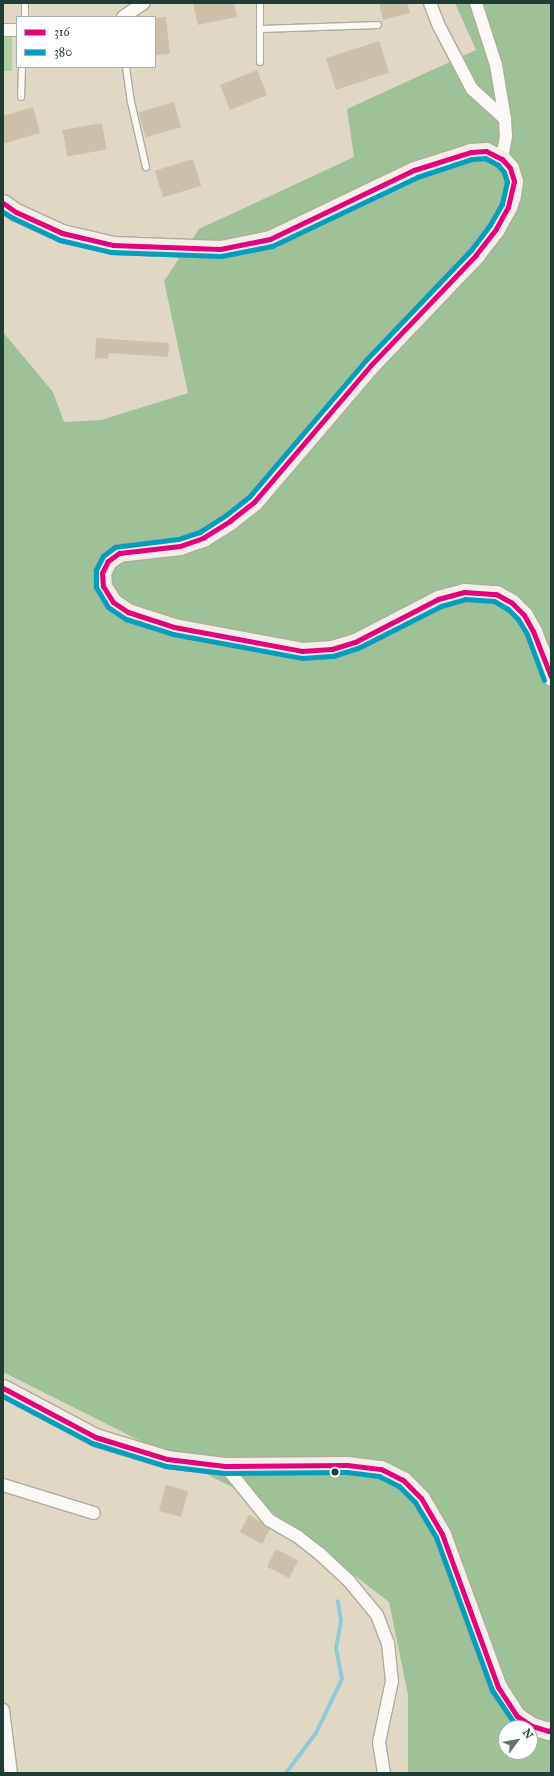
<!DOCTYPE html>
<html>
<head>
<meta charset="utf-8">
<style>
  body { margin:0 }
  #map { position:relative; width:554px; height:1776px; overflow:hidden; background:#e0d8c4; font-family:"IM FELL Great Primer",serif }
  div>[style] { position:absolute }
  .green>* { inset:0; background:#add1a2; transform-origin:0 0 }
  .forest>* { inset:0; background:#9fc198 }
  .stream>* { height:4px; margin:-2px; padding:0 2px; transform-origin:2px; border-radius:2px; background:#8bcbda }
  .building>* { inset:0; background:#cdc0ab; transform-origin:0 0 }
  .roads { filter:drop-shadow(1px 0 #adab9d) drop-shadow(-1px 0 #adab9d) drop-shadow(0 1px #adab9d) drop-shadow(0 -1px #adab9d) }
  .service>* { height:6px; margin:-3px; padding:0 3px; transform-origin:3px; border-radius:3px; background:#faf9f6 }
  .minor>* { height:12px; margin:-6px; padding:0 6px; transform-origin:6px; border-radius:6px; background:#faf9f6 }
  .secondary>* { height:17px; margin:-8.5px; padding:0 8.5px; transform-origin:8.5px; border-radius:8.5px; background:#f3efe8 }
  .bus-1>* { height:5px; margin:-2.5px; padding:0 2.5px; transform-origin:2.5px; border-radius:2.5px; background:#e5007d }
  .bus-2>* { height:5px; margin:-2.5px; padding:0 2.5px; transform-origin:2.5px; border-radius:2.5px; background:#039ebf }
  .dots>* { width:11px; height:11px; translate:-50% -50%; box-sizing:border-box; border:2px solid #fff; border-radius:50% }
  span { translate:-50% -50%; white-space:nowrap; text-align:center; line-height:1.15; -webkit-text-stroke:3.5px #fff; paint-order:stroke }
  .frame { position:absolute; inset:0; border:4px solid #1f3d34; pointer-events:none }
  .legend { position:absolute; left:16px; top:16px; width:140px; height:52px; box-sizing:border-box; background:#fff; border:1px solid #a5b1ae; margin:0; padding:5px 7px; list-style:none; font-size:12px; color:#1f3d34 }
  .legend li { display:flex; align-items:center; gap:8px; height:20px }
  .legend b { width:20px; border:1px solid #a5b1ae }
  .north { position:absolute; left:498px; top:1720px; width:40px; height:40px; box-sizing:border-box; background:#fff; border:1px solid #a5b1ae; border-radius:50%; rotate:58deg; font-size:11px; font-weight:700; line-height:16px; text-align:center; color:#1f3d34 }
  .north::after { content:''; display:block; margin:auto; width:14px; height:18px; background:#637366; clip-path:polygon(50% 0,100% 100%,50% 72%,0 100%) }
</style>
</head>
<body>
<div id="map">
  <div class="green">
    <i style="left:3px;top:36px;width:9px;height:35px"></i>
  </div>
  <div class="forest">
    <i style="clip-path:polygon(evenodd,455px 3px,551px 3px,551px 1773px,408px 1773px,408px 1695px,389px 1602px,254px 1498px,3px 1372px,3px 332px,53px 392px,64px 422px,101px 420px,188px 393px,164px 281px,199px 229px,354px 157px,347px 109px,476px 50px,455px 3px,506px 1728px,530px 1728px,530px 1752px,506px 1752px,506px 1728px)"></i>
  </div>
  <div class="stream">
    <i style="left:286px;top:1773px;width:50px;rotate:-53.1deg"></i>
    <i style="left:316px;top:1733px;width:60px;rotate:-64.3deg"></i>
    <i style="left:342px;top:1679px;width:31px;rotate:-101deg"></i>
    <i style="left:336px;top:1649px;width:28px;rotate:-80deg"></i>
    <i style="left:341px;top:1621px;width:20px;rotate:-99deg"></i>
  </div>
  <div class="building">
    <i style="clip-path:polygon(193px 3px,234px 3px,237px 17px,198px 25px)"></i>
    <i style="clip-path:polygon(379px 3px,407px 3px,410px 13px,383px 20px)"></i>
    <i style="clip-path:polygon(166px 17px,170px 54px,155px 55px,155px 18px)"></i>
    <i style="left:379px;top:41px;width:33px;height:56px;rotate:72deg"></i>
    <i style="left:257px;top:70px;width:27px;height:40px;rotate:68deg"></i>
    <i style="left:174px;top:102px;width:26px;height:37px;rotate:74deg"></i>
    <i style="clip-path:polygon(33px 107px,40px 133px,3px 144px,3px 116px)"></i>
    <i style="left:102px;top:123px;width:27px;height:40px;rotate:80deg"></i>
    <i style="left:193px;top:159px;width:28px;height:40px;rotate:73deg"></i>
    <i style="clip-path:polygon(96px 338px,169px 343px,168px 357px,109px 353px,108px 359px,95px 358px)"></i>
    <i style="left:166px;top:1485px;width:23px;height:27px;rotate:15deg"></i>
    <i style="clip-path:polygon(249px 1515px,260px 1521px,270px 1529px,262px 1544px,240px 1532px)"></i>
    <i style="left:276px;top:1549px;width:25px;height:20px;rotate:27deg"></i>
  </div>
  <div class="roads">
    <div class="service">
      <i style="left:25px;top:17px;width:14px;rotate:-90deg"></i>
      <i style="left:261px;top:29px;width:117px;rotate:-2deg"></i>
      <i style="left:260px;top:62px;width:59px;rotate:-90deg"></i>
      <i style="left:126px;top:67px;width:35px;rotate:82deg"></i>
      <i style="left:131px;top:102px;width:67px;rotate:77deg"></i>
      <i style="left:21px;top:97px;width:30px;rotate:-88deg"></i>
    </div>
    <div class="minor">
      <i style="left:430px;top:3px;width:25px;rotate:69deg"></i>
      <i style="left:439px;top:26px;width:71px;rotate:62.4deg"></i>
      <i style="left:472px;top:89px;width:45px;rotate:42.3deg"></i>
      <i style="left:476px;top:3px;width:65px;rotate:72.1deg"></i>
      <i style="left:496px;top:65px;width:55px;rotate:80.5deg"></i>
      <i style="left:505px;top:119px;width:17px;rotate:87deg"></i>
      <i style="left:506px;top:136px;width:23px;rotate:100deg"></i>
      <i style="left:123px;top:17px;width:25px;rotate:-34deg"></i>
      <i style="left:3px;top:30px;width:14px"></i>
      <i style="left:225px;top:1466px;width:70px;rotate:50.8deg"></i>
      <i style="left:269px;top:1520px;width:32px;rotate:30deg"></i>
      <i style="left:297px;top:1536px;width:28px;rotate:38deg"></i>
      <i style="left:319px;top:1553px;width:41px;rotate:43deg"></i>
      <i style="left:349px;top:1581px;width:44px;rotate:50.5deg"></i>
      <i style="left:377px;top:1615px;width:30px;rotate:69deg"></i>
      <i style="left:388px;top:1643px;width:38px;rotate:84deg"></i>
      <i style="left:392px;top:1681px;width:62px;rotate:102deg"></i>
      <i style="left:379px;top:1742px;width:31px;rotate:81deg"></i>
      <i style="left:3px;top:1485px;width:95px;rotate:17.1deg"></i>
      <i style="left:3px;top:1710px;width:64px;rotate:82.8deg"></i>
    </div>
    <div class="secondary">
      <i style="left:3px;top:203px;width:16px;rotate:35deg"></i>
      <i style="left:16px;top:212px;width:51px;rotate:24.5deg"></i>
      <i style="left:62px;top:233px;width:52px;rotate:13.2deg"></i>
      <i style="left:113px;top:245px;width:107px;rotate:2.1deg"></i>
      <i style="left:220px;top:249px;width:51px;rotate:-11.3deg"></i>
      <i style="left:270px;top:239px;width:160px;rotate:-25.6deg"></i>
      <i style="left:414px;top:170px;width:60px;rotate:-17.5deg"></i>
      <i style="left:471px;top:152px;width:15px;rotate:-4deg"></i>
      <i style="left:486px;top:151px;width:18px;rotate:27deg"></i>
      <i style="left:502px;top:159px;width:12px;rotate:48deg"></i>
      <i style="left:510px;top:168px;width:14px;rotate:73deg"></i>
      <i style="left:514px;top:181px;width:14px;rotate:98deg"></i>
      <i style="left:512px;top:195px;width:13px;rotate:108deg"></i>
      <i style="left:508px;top:207px;width:25px;rotate:119deg"></i>
      <i style="left:496px;top:229px;width:33px;rotate:128deg"></i>
      <i style="left:476px;top:255px;width:152px;rotate:133.7deg"></i>
      <i style="left:371px;top:365px;width:180px;rotate:130.5deg"></i>
      <i style="left:254px;top:502px;width:31px;rotate:142deg"></i>
      <i style="left:230px;top:521px;width:32px;rotate:148deg"></i>
      <i style="left:203px;top:538px;width:24px;rotate:161deg"></i>
      <i style="left:180px;top:546px;width:61px;rotate:173.5deg"></i>
      <i style="left:119px;top:553px;width:14px;rotate:144deg"></i>
      <i style="left:108px;top:561px;width:13px;rotate:117deg"></i>
      <i style="left:102px;top:573px;width:13px;rotate:86deg"></i>
      <i style="left:103px;top:586px;width:19px;rotate:58deg"></i>
      <i style="left:113px;top:602px;width:18px;rotate:34deg"></i>
      <i style="left:128px;top:612px;width:48px;rotate:18.1deg"></i>
      <i style="left:174px;top:627px;width:130px;rotate:10.6deg"></i>
      <i style="left:302px;top:651px;width:30px;rotate:-4deg"></i>
      <i style="left:332px;top:649px;width:24px;rotate:-17deg"></i>
      <i style="left:355px;top:642px;width:93px;rotate:-27.4deg"></i>
      <i style="left:438px;top:599px;width:27px;rotate:-15deg"></i>
      <i style="left:464px;top:592px;width:32px;rotate:4deg"></i>
      <i style="left:496px;top:594px;width:18px;rotate:29deg"></i>
      <i style="left:512px;top:603px;width:17px;rotate:45deg"></i>
      <i style="left:524px;top:615px;width:18px;rotate:61deg"></i>
      <i style="left:533px;top:631px;width:49px;rotate:68.6deg"></i>
      <i style="left:3px;top:1388px;width:104px;rotate:28deg"></i>
      <i style="left:95px;top:1437px;width:75px;rotate:17deg"></i>
      <i style="left:167px;top:1459px;width:58px;rotate:6.9deg"></i>
      <i style="left:225px;top:1466px;width:122px;rotate:-0.5deg"></i>
      <i style="left:347px;top:1465px;width:34px;rotate:7deg"></i>
      <i style="left:381px;top:1469px;width:25px;rotate:27deg"></i>
      <i style="left:403px;top:1480px;width:25px;rotate:45deg"></i>
      <i style="left:421px;top:1498px;width:42px;rotate:59.7deg"></i>
      <i style="left:442px;top:1534px;width:163px;rotate:69.9deg"></i>
      <i style="left:498px;top:1687px;width:35px;rotate:57deg"></i>
      <i style="left:517px;top:1716px;width:18px;rotate:34deg"></i>
      <i style="left:532px;top:1726px;width:17px;rotate:17deg"></i>
      <i style="left:548px;top:1731px;width:3px;rotate:-18deg"></i>
    </div>
  </div>
  <div class="bus-1">
    <i style="left:3px;top:203px;width:16px;rotate:35deg"></i>
    <i style="left:16px;top:212px;width:51px;rotate:24.5deg"></i>
    <i style="left:62px;top:233px;width:52px;rotate:13.2deg"></i>
    <i style="left:113px;top:245px;width:107px;rotate:2.1deg"></i>
    <i style="left:220px;top:249px;width:51px;rotate:-11.3deg"></i>
    <i style="left:270px;top:239px;width:160px;rotate:-25.6deg"></i>
    <i style="left:414px;top:170px;width:60px;rotate:-17.5deg"></i>
    <i style="left:471px;top:152px;width:15px;rotate:-4deg"></i>
    <i style="left:486px;top:151px;width:18px;rotate:27deg"></i>
    <i style="left:502px;top:159px;width:12px;rotate:48deg"></i>
    <i style="left:510px;top:168px;width:14px;rotate:73deg"></i>
    <i style="left:514px;top:181px;width:27px;rotate:103deg"></i>
    <i style="left:508px;top:207px;width:25px;rotate:119deg"></i>
    <i style="left:496px;top:229px;width:33px;rotate:128deg"></i>
    <i style="left:476px;top:255px;width:152px;rotate:133.7deg"></i>
    <i style="left:371px;top:365px;width:180px;rotate:130.5deg"></i>
    <i style="left:254px;top:502px;width:31px;rotate:142deg"></i>
    <i style="left:230px;top:521px;width:32px;rotate:148deg"></i>
    <i style="left:203px;top:538px;width:24px;rotate:161deg"></i>
    <i style="left:180px;top:546px;width:61px;rotate:173.5deg"></i>
    <i style="left:119px;top:553px;width:14px;rotate:144deg"></i>
    <i style="left:108px;top:561px;width:13px;rotate:117deg"></i>
    <i style="left:102px;top:573px;width:13px;rotate:86deg"></i>
    <i style="left:103px;top:586px;width:19px;rotate:58deg"></i>
    <i style="left:113px;top:602px;width:18px;rotate:34deg"></i>
    <i style="left:128px;top:612px;width:48px;rotate:18.1deg"></i>
    <i style="left:174px;top:627px;width:130px;rotate:10.6deg"></i>
    <i style="left:302px;top:651px;width:30px;rotate:-4deg"></i>
    <i style="left:332px;top:649px;width:24px;rotate:-17deg"></i>
    <i style="left:355px;top:642px;width:93px;rotate:-27.4deg"></i>
    <i style="left:438px;top:599px;width:27px;rotate:-15deg"></i>
    <i style="left:464px;top:592px;width:32px;rotate:4deg"></i>
    <i style="left:496px;top:594px;width:18px;rotate:29deg"></i>
    <i style="left:512px;top:603px;width:17px;rotate:45deg"></i>
    <i style="left:524px;top:615px;width:18px;rotate:61deg"></i>
    <i style="left:533px;top:631px;width:49px;rotate:68.6deg"></i>
    <i style="left:3px;top:1388px;width:104px;rotate:28deg"></i>
    <i style="left:95px;top:1437px;width:75px;rotate:17deg"></i>
    <i style="left:167px;top:1459px;width:58px;rotate:6.9deg"></i>
    <i style="left:225px;top:1466px;width:122px;rotate:-0.5deg"></i>
    <i style="left:347px;top:1465px;width:34px;rotate:7deg"></i>
    <i style="left:381px;top:1469px;width:25px;rotate:27deg"></i>
    <i style="left:403px;top:1480px;width:25px;rotate:45deg"></i>
    <i style="left:421px;top:1498px;width:42px;rotate:59.7deg"></i>
    <i style="left:442px;top:1534px;width:163px;rotate:69.9deg"></i>
    <i style="left:498px;top:1687px;width:35px;rotate:57deg"></i>
    <i style="left:517px;top:1716px;width:18px;rotate:34deg"></i>
    <i style="left:532px;top:1726px;width:17px;rotate:17deg"></i>
    <i style="left:548px;top:1731px;width:3px;rotate:-18deg"></i>
  </div>
  <div class="bus-2">
    <i style="left:3px;top:212px;width:12px;rotate:31deg"></i>
    <i style="left:13px;top:218px;width:52px;rotate:25.1deg"></i>
    <i style="left:60px;top:240px;width:52px;rotate:13.2deg"></i>
    <i style="left:111px;top:252px;width:110px;rotate:2.1deg"></i>
    <i style="left:221px;top:256px;width:52px;rotate:-11.1deg"></i>
    <i style="left:272px;top:246px;width:161px;rotate:-25.4deg"></i>
    <i style="left:417px;top:177px;width:58px;rotate:-18.1deg"></i>
    <i style="left:472px;top:159px;width:13px;rotate:-4deg"></i>
    <i style="left:485px;top:158px;width:15px;rotate:28deg"></i>
    <i style="left:498px;top:165px;width:9px;rotate:49deg"></i>
    <i style="left:504px;top:172px;width:10px;rotate:73deg"></i>
    <i style="left:507px;top:182px;width:23px;rotate:103deg"></i>
    <i style="left:502px;top:204px;width:24px;rotate:120deg"></i>
    <i style="left:490px;top:225px;width:31px;rotate:127deg"></i>
    <i style="left:471px;top:250px;width:152px;rotate:133.7deg"></i>
    <i style="left:366px;top:360px;width:180px;rotate:130.5deg"></i>
    <i style="left:249px;top:497px;width:29px;rotate:142deg"></i>
    <i style="left:226px;top:515px;width:31px;rotate:147deg"></i>
    <i style="left:200px;top:532px;width:23px;rotate:162deg"></i>
    <i style="left:178px;top:539px;width:64px;rotate:172.8deg"></i>
    <i style="left:115px;top:547px;width:15px;rotate:143deg"></i>
    <i style="left:103px;top:556px;width:16px;rotate:117deg"></i>
    <i style="left:96px;top:570px;width:17px;rotate:90deg"></i>
    <i style="left:96px;top:587px;width:23px;rotate:59deg"></i>
    <i style="left:108px;top:607px;width:22px;rotate:34deg"></i>
    <i style="left:126px;top:619px;width:49px;rotate:17.7deg"></i>
    <i style="left:173px;top:634px;width:131px;rotate:10.5deg"></i>
    <i style="left:302px;top:658px;width:31px;rotate:-4deg"></i>
    <i style="left:333px;top:656px;width:26px;rotate:-18deg"></i>
    <i style="left:358px;top:648px;width:93px;rotate:-26.8deg"></i>
    <i style="left:441px;top:606px;width:25px;rotate:-16deg"></i>
    <i style="left:465px;top:599px;width:29px;rotate:4deg"></i>
    <i style="left:494px;top:601px;width:16px;rotate:30deg"></i>
    <i style="left:508px;top:609px;width:14px;rotate:45deg"></i>
    <i style="left:518px;top:619px;width:17px;rotate:59deg"></i>
    <i style="left:527px;top:634px;width:49px;rotate:69.7deg"></i>
    <i style="left:3px;top:1396px;width:101px;rotate:27.8deg"></i>
    <i style="left:92px;top:1443px;width:77px;rotate:17.3deg"></i>
    <i style="left:166px;top:1466px;width:59px;rotate:6.8deg"></i>
    <i style="left:225px;top:1473px;width:122px;rotate:-0.5deg"></i>
    <i style="left:347px;top:1472px;width:32px;rotate:7deg"></i>
    <i style="left:379px;top:1476px;width:22px;rotate:27deg"></i>
    <i style="left:399px;top:1486px;width:23px;rotate:45deg"></i>
    <i style="left:415px;top:1502px;width:41px;rotate:59deg"></i>
    <i style="left:436px;top:1537px;width:163px;rotate:69.9deg"></i>
    <i style="left:492px;top:1690px;width:36px;rotate:56deg"></i>
    <i style="left:512px;top:1720px;width:13px;rotate:39deg"></i>
  </div>
  <div class="dots">
    <i style="left:335px;top:1472px;background:#1f3d34"></i>
  </div>
  <div class="frame"></div>
  <ul class="legend">
  <li><b style="height:5px;background:#e5007d"></b>316</li>
  <li><b style="height:5px;background:#039ebf"></b>380</li>
  </ul>
  <div class="north">N</div>
</div>
</body>
</html>
